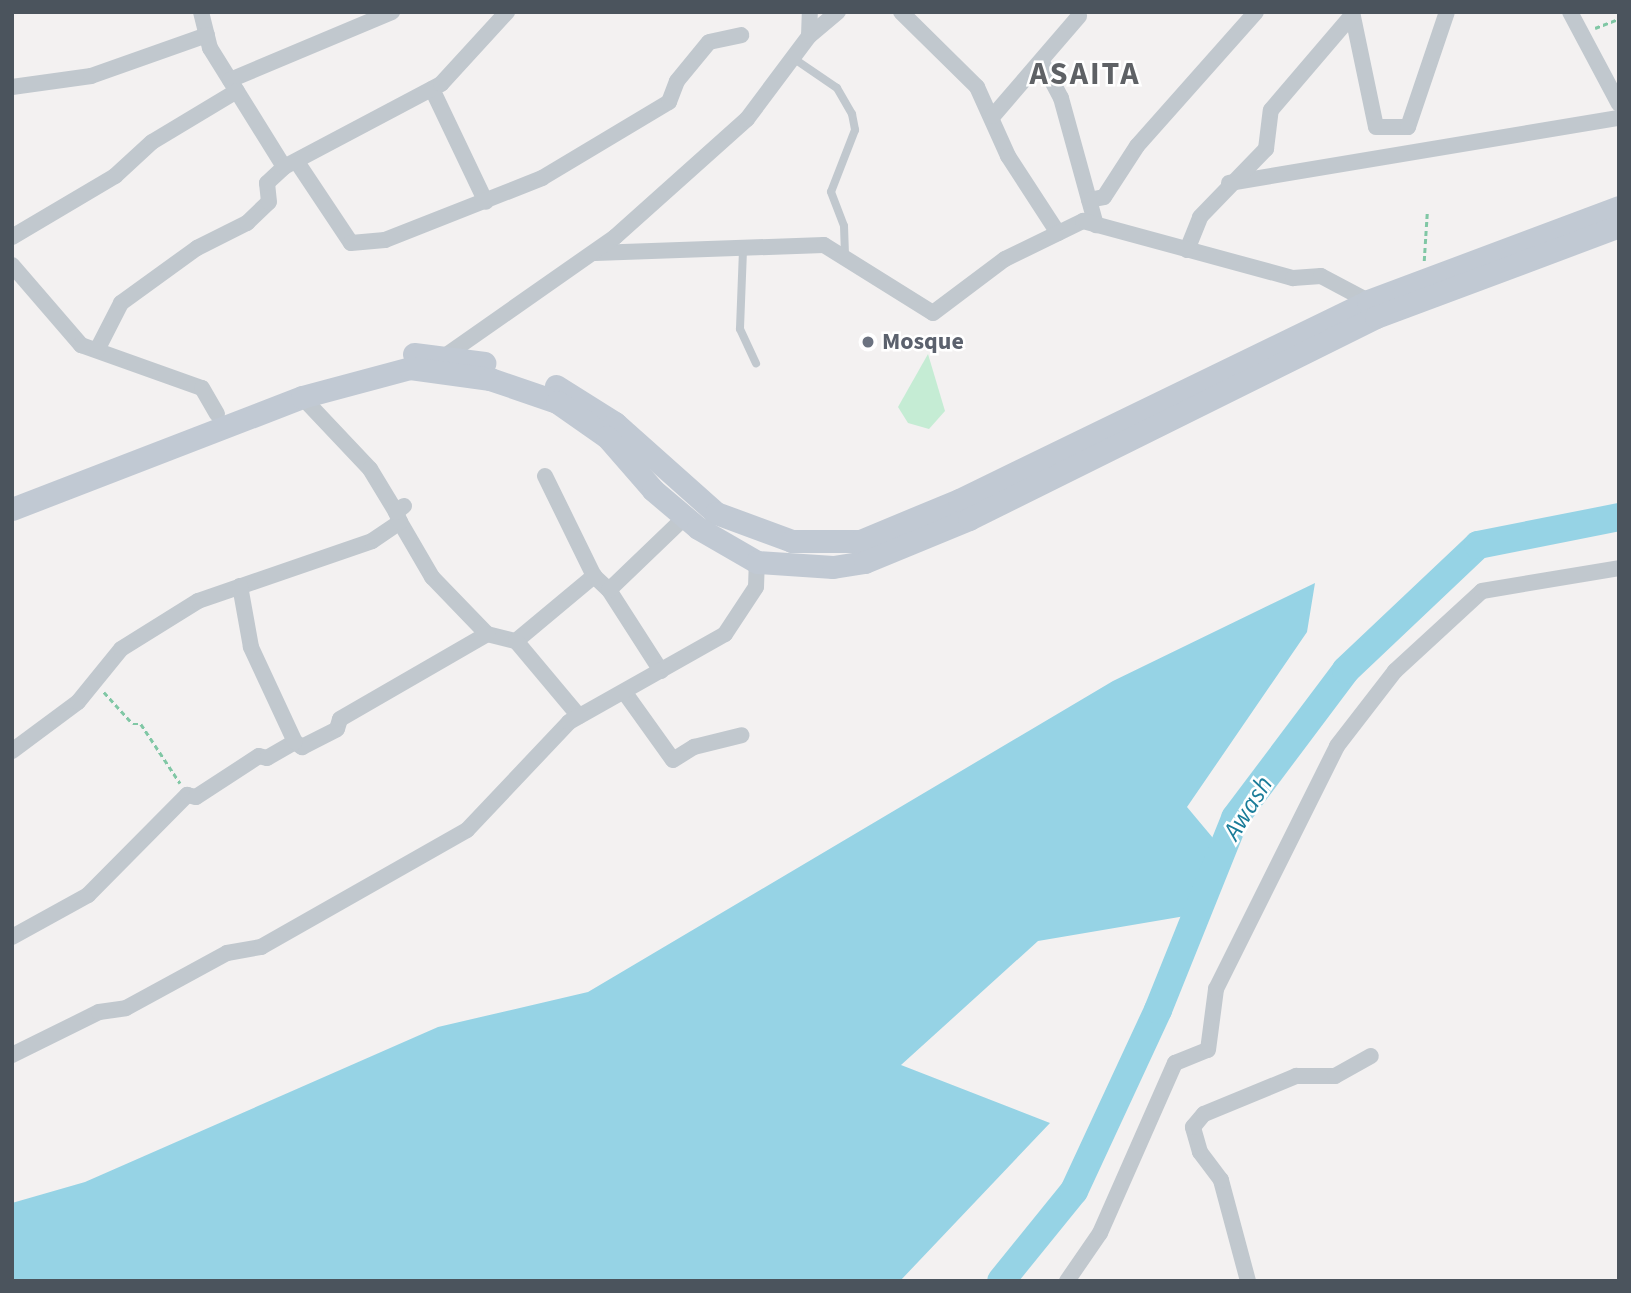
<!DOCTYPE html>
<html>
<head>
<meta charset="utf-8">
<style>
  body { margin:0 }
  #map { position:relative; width:1631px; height:1293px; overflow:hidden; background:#f3f1f1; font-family:"Source Sans 3",sans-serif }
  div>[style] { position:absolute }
  .green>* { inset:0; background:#c5ecd4 }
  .water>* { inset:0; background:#96d3e5 }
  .river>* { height:28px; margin:-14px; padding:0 14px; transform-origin:14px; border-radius:14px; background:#96d3e5 }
  .path>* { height:2.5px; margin-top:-1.25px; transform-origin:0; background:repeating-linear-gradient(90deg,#80c7a5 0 5px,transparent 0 8.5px) }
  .lane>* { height:8px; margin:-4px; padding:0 4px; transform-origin:4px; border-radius:4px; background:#c1c8ce }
  .street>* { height:16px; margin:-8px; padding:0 8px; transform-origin:8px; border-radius:8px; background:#c1c8ce }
  .secondary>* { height:23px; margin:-11.5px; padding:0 11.5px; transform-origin:11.5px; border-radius:11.5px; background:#c1c9d3 }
  .dots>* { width:19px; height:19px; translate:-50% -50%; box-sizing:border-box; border:4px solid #fff; border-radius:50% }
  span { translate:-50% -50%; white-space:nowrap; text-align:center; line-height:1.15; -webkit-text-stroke:5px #fff; paint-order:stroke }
  .worship-label { font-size:24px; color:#5b616d; font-weight:700 }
  .left { translate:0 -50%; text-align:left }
  .water-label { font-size:26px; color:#1a7c99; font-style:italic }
  .district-label { font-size:32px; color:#5e6165; font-weight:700; letter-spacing:2px }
  .frame { position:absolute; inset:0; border:14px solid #4b545d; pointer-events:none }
</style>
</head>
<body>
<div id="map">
  <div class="green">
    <i style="clip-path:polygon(928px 354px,945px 411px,929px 429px,908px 423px,898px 407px)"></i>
  </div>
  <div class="water">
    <i style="clip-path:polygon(1315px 583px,1307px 632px,1187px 807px,1223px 850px,1197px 914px,1038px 941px,901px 1065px,1050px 1123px,900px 1281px,12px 1281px,12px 1203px,85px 1182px,438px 1027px,588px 992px,1113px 681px)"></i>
  </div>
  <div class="river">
    <i style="left:1001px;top:1281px;width:116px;rotate:-51deg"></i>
    <i style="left:1074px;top:1191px;width:200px;rotate:-65.1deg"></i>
    <i style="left:1158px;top:1010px;width:207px;rotate:-68.1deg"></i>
    <i style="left:1235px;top:818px;width:185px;rotate:-53.1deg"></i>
    <i style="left:1346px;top:670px;width:182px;rotate:-43.4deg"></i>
    <i style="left:1478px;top:545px;width:144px;rotate:-11.2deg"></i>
  </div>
  <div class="path">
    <i style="left:1595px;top:28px;width:26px;rotate:-21deg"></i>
    <i style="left:1424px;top:261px;width:48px;rotate:-86.4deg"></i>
    <i style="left:104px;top:692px;width:43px;rotate:47.8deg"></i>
    <i style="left:133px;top:724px;width:8px"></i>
    <i style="left:141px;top:724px;width:71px;rotate:56.5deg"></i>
  </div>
  <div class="lane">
    <i style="left:793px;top:58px;width:53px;rotate:34.3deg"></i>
    <i style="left:837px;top:88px;width:30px;rotate:60deg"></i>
    <i style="left:852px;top:114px;width:16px;rotate:79deg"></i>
    <i style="left:855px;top:130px;width:66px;rotate:111.2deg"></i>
    <i style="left:831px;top:192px;width:36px;rotate:69deg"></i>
    <i style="left:844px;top:226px;width:31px;rotate:88deg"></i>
    <i style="left:743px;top:250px;width:79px;rotate:92.2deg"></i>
    <i style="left:740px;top:329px;width:38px;rotate:65deg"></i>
  </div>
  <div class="street">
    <i style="left:201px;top:12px;width:37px;rotate:76deg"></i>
    <i style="left:210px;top:48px;width:140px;rotate:58.1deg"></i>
    <i style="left:901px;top:12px;width:107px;rotate:44.6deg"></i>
    <i style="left:977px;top:87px;width:76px;rotate:65.8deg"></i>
    <i style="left:1008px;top:156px;width:92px;rotate:57deg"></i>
    <i style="left:1352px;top:12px;width:117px;rotate:78.2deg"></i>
    <i style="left:1376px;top:127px;width:32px"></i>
    <i style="left:1408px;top:127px;width:121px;rotate:-71.3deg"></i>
    <i style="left:1570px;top:12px;width:104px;rotate:62deg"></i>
    <i style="left:809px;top:36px;width:24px;rotate:-88deg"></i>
    <i style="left:1042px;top:62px;width:41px;rotate:62.2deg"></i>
    <i style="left:1061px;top:98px;width:132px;rotate:74.6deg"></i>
    <i style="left:230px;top:80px;width:176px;rotate:-22.8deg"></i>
    <i style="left:12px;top:87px;width:80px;rotate:-7.9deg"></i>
    <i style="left:91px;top:76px;width:123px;rotate:-19.5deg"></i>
    <i style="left:432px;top:89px;width:125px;rotate:64.5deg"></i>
    <i style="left:993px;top:116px;width:132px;rotate:-49.3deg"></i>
    <i style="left:297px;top:162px;width:97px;rotate:56.3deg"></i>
    <i style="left:351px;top:243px;width:34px;rotate:-5deg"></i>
    <i style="left:385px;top:240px;width:169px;rotate:-21.5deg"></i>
    <i style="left:542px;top:178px;width:148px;rotate:-30.9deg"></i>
    <i style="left:669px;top:102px;width:22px;rotate:-69deg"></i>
    <i style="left:677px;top:81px;width:50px;rotate:-50.6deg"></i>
    <i style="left:709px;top:42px;width:33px;rotate:-12deg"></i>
    <i style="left:1229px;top:183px;width:395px;rotate:-9.5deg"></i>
    <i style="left:1089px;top:200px;width:15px;rotate:-11deg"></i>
    <i style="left:1104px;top:197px;width:61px;rotate:-57.1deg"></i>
    <i style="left:1137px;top:146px;width:179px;rotate:-48.4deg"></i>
    <i style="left:12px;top:237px;width:120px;rotate:-30.6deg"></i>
    <i style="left:115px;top:176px;width:50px;rotate:-42.6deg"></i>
    <i style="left:152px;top:142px;width:99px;rotate:-31deg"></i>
    <i style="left:1187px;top:250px;width:35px;rotate:-68deg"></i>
    <i style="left:1200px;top:217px;width:95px;rotate:-45.9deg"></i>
    <i style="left:1266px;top:149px;width:39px;rotate:-83deg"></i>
    <i style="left:1271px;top:110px;width:125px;rotate:-49.5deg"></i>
    <i style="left:595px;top:253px;width:229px;rotate:-2deg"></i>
    <i style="left:824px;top:245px;width:128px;rotate:32deg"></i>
    <i style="left:933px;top:313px;width:90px;rotate:-36.9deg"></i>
    <i style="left:1005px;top:259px;width:87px;rotate:-26deg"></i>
    <i style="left:1083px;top:221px;width:218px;rotate:15.2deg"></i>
    <i style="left:1293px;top:278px;width:28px;rotate:-4deg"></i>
    <i style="left:1321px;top:276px;width:53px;rotate:28deg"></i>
    <i style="left:12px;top:265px;width:106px;rotate:49.2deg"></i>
    <i style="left:81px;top:345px;width:128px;rotate:19.6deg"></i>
    <i style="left:202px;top:388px;width:30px;rotate:60deg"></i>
    <i style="left:97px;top:350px;width:53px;rotate:-62.9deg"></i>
    <i style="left:121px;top:303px;width:94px;rotate:-35.9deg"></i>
    <i style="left:197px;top:248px;width:56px;rotate:-26.6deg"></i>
    <i style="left:247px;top:223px;width:30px;rotate:-44deg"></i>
    <i style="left:269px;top:202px;width:19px;rotate:-96deg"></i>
    <i style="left:267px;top:183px;width:23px;rotate:-43deg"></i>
    <i style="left:284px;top:167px;width:178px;rotate:-27.9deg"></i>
    <i style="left:441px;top:84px;width:98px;rotate:-47.5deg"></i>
    <i style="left:445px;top:356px;width:208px;rotate:-35deg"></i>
    <i style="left:615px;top:237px;width:177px;rotate:-41.8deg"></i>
    <i style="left:747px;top:119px;width:104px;rotate:-53.2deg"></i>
    <i style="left:809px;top:36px;width:38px;rotate:-40deg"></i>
    <i style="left:302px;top:397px;width:99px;rotate:46.6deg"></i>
    <i style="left:370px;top:469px;width:50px;rotate:58.8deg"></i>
    <i style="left:545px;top:476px;width:111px;rotate:63.9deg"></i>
    <i style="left:400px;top:522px;width:64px;rotate:59.8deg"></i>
    <i style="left:432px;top:577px;width:79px;rotate:46deg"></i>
    <i style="left:487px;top:634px;width:30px;rotate:14deg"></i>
    <i style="left:516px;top:641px;width:102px;rotate:-39.8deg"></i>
    <i style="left:594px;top:576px;width:21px;rotate:43deg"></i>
    <i style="left:516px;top:641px;width:98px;rotate:50deg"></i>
    <i style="left:661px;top:671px;width:96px;rotate:-122.7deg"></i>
    <i style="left:609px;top:590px;width:105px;rotate:-43.8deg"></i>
    <i style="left:625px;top:693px;width:82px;rotate:54.4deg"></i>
    <i style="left:673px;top:760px;width:25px;rotate:-32deg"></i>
    <i style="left:694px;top:747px;width:49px;rotate:-14deg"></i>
    <i style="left:295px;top:742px;width:9px;rotate:36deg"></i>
    <i style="left:302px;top:747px;width:39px;rotate:-27deg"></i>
    <i style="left:337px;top:729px;width:10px;rotate:-73deg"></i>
    <i style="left:340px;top:719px;width:170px;rotate:-30deg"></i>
    <i style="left:12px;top:751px;width:82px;rotate:-36.6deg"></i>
    <i style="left:78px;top:702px;width:68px;rotate:-50.9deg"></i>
    <i style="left:121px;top:649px;width:91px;rotate:-31.9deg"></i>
    <i style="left:198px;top:601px;width:184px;rotate:-19deg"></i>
    <i style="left:372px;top:541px;width:34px;rotate:-34deg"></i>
    <i style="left:400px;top:522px;width:11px;rotate:-112deg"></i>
    <i style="left:396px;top:512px;width:10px;rotate:-37deg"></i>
    <i style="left:12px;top:937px;width:87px;rotate:-28.9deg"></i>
    <i style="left:88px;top:895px;width:141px;rotate:-45.3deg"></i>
    <i style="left:187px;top:795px;width:9px;rotate:13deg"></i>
    <i style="left:196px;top:797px;width:75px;rotate:-33.1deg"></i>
    <i style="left:259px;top:756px;width:8px;rotate:14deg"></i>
    <i style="left:267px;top:758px;width:32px;rotate:-30deg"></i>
    <i style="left:295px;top:742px;width:105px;rotate:-114.9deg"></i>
    <i style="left:251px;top:647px;width:62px;rotate:-100.2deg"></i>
    <i style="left:12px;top:1055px;width:97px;rotate:-26.3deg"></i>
    <i style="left:99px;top:1012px;width:27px;rotate:-8deg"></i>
    <i style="left:126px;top:1008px;width:115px;rotate:-28.6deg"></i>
    <i style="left:227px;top:953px;width:35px;rotate:-10deg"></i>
    <i style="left:261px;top:947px;width:237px;rotate:-29.6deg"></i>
    <i style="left:467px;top:830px;width:149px;rotate:-46.6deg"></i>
    <i style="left:569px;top:722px;width:179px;rotate:-29.4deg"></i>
    <i style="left:725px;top:634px;width:56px;rotate:-56.6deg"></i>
    <i style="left:756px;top:587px;width:25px;rotate:-88deg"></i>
    <i style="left:1067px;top:1281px;width:58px;rotate:-55.5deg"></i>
    <i style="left:1100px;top:1233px;width:186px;rotate:-66.2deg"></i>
    <i style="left:1175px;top:1063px;width:35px;rotate:-22deg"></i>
    <i style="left:1208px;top:1050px;width:62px;rotate:-82.5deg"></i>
    <i style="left:1216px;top:989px;width:271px;rotate:-63.5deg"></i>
    <i style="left:1337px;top:746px;width:95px;rotate:-52.3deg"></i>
    <i style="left:1395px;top:671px;width:118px;rotate:-42.6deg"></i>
    <i style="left:1482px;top:591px;width:139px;rotate:-9.5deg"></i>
    <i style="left:1248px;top:1281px;width:105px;rotate:-105deg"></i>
    <i style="left:1221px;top:1180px;width:35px;rotate:-127deg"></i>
    <i style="left:1200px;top:1152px;width:26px;rotate:-106deg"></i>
    <i style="left:1193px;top:1127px;width:17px;rotate:-50deg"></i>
    <i style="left:1204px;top:1114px;width:100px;rotate:-22.4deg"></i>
    <i style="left:1296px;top:1076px;width:39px"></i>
    <i style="left:1335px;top:1076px;width:41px;rotate:-29.1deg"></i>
  </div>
  <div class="secondary">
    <i style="left:414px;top:354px;width:71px;rotate:7.3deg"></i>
    <i style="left:556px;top:386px;width:70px;rotate:32.1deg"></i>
    <i style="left:615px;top:423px;width:135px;rotate:41.7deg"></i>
    <i style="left:716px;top:513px;width:81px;rotate:20.2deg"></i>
    <i style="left:792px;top:541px;width:68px"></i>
    <i style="left:860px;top:541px;width:107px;rotate:-22.5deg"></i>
    <i style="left:959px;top:500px;width:455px;rotate:-25.9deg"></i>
    <i style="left:1368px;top:301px;width:268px;rotate:-20.5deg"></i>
    <i style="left:12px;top:509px;width:311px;rotate:-21.1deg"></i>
    <i style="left:302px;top:397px;width:112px;rotate:-15deg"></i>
    <i style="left:410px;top:368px;width:81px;rotate:7.8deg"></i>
    <i style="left:490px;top:379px;width:71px;rotate:18.9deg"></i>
    <i style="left:557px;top:402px;width:61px;rotate:35deg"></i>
    <i style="left:607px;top:437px;width:70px;rotate:49deg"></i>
    <i style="left:653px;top:490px;width:59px;rotate:40.2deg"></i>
    <i style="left:698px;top:528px;width:68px;rotate:30deg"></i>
    <i style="left:757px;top:562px;width:76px;rotate:3.8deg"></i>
    <i style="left:833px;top:567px;width:32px;rotate:-9deg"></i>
    <i style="left:865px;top:562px;width:113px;rotate:-22.5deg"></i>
    <i style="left:969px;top:519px;width:454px;rotate:-26.4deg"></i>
    <i style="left:1376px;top:317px;width:259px;rotate:-20.5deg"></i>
  </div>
  <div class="dots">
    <i style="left:868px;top:342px;background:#6b7280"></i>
  </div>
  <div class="worship-label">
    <span class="left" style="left:882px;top:342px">Mosque</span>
  </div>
  <div class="water-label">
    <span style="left:1248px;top:808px;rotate:-58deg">Awash</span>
  </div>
  <div class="district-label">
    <span style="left:1085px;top:74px">ASAITA</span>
  </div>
  <div class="frame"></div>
</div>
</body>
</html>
